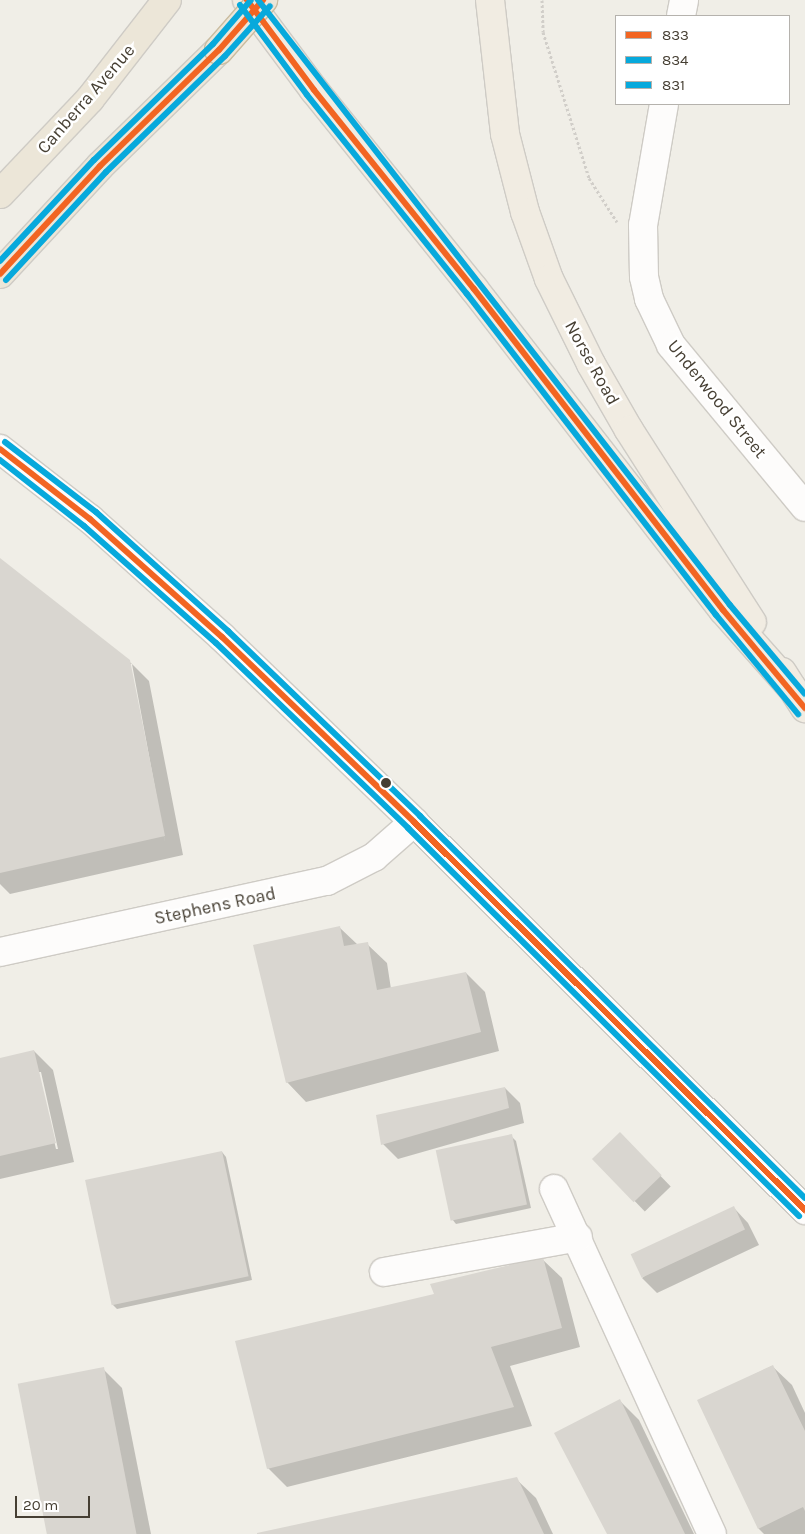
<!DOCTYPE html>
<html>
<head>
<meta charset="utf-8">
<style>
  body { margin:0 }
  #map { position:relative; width:805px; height:1534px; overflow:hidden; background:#f0eee7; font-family:Karla,sans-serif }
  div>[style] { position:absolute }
  .shadow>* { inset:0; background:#0003; transform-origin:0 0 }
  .building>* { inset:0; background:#d9d6d0; transform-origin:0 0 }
  .path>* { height:3px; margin-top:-1.5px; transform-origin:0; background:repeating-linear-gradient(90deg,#d1cec9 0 2.5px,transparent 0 5px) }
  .roads { filter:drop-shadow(1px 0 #cecbc5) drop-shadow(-1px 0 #cecbc5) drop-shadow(0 1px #cecbc5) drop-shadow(0 -1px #cecbc5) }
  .minor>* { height:28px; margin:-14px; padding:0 14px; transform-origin:14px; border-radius:14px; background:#fdfcfb }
  .major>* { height:28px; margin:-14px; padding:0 14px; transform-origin:14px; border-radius:14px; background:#f1ece2 }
  .highway>* { height:28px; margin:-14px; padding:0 14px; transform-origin:14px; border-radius:14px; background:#ece6d8 }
  .bridges { filter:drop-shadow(1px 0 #cabca0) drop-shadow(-1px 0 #cabca0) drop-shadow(0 1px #cabca0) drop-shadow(0 -1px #cabca0) }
  .highway-bridge>* { height:28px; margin:-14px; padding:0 14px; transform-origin:14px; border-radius:14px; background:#ece6d8 }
  .bus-1>* { height:6px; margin:-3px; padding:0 3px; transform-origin:3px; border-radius:3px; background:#f26522 }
  .bus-2>* { height:6px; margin:-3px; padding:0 3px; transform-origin:3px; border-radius:3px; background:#07a9dc }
  .bus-3>* { height:6px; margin:-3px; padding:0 3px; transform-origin:3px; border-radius:3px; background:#07a9dc }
  .dots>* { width:14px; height:14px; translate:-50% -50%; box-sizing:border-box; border:2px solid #fff; border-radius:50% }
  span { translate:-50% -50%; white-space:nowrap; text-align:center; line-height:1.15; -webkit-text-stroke:5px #fff; paint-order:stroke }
  .street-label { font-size:18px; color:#463f33 }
  .legend { position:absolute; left:615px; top:15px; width:175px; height:90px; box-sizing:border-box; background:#fff; border:1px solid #b5b2ad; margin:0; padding:6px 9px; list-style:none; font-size:15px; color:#463f33 }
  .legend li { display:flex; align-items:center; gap:10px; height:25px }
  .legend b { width:25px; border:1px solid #b5b2ad }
  .scale { position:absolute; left:15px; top:1496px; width:75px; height:22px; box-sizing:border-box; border:2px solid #463f33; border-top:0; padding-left:6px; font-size:15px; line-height:18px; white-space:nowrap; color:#463f33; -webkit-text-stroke:4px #fff; paint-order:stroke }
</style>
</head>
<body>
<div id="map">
  <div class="shadow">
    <i style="clip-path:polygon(0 560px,132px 664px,130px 664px,165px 842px,132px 664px,149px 681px,183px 855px,10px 894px,0 884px)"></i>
    <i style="clip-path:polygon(339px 927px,358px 945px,367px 944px,387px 963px,391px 989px,466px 973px,485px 992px,499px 1051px,306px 1102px,287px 1082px)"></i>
    <i style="clip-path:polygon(evenodd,34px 1051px,53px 1070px,74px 1162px,0 1179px,0 1059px,34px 1051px,38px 1072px,41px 1072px,58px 1149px,56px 1149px,38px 1072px)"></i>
    <i style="clip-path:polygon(505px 1088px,520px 1103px,524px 1123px,398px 1159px,383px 1144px)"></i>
    <i style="left:620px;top:1134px;width:73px;height:36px;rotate:46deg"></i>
    <i style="clip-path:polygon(511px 1136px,516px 1141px,531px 1208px,456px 1224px,452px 1219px)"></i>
    <i style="clip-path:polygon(222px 1152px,226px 1157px,252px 1280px,117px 1309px,112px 1304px)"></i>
    <i style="clip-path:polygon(734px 1208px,748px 1223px,759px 1245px,657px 1293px,642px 1278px)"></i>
    <i style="clip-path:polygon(542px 1259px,562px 1278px,580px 1347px,510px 1366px,532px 1426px,287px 1487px,268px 1468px,435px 1295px)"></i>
    <i style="clip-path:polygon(772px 1366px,792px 1385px,805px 1413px,805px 1534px,764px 1534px,759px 1529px,699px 1401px)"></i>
    <i style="clip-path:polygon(103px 1369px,122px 1388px,151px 1534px,48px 1534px)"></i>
    <i style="clip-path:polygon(620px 1401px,639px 1420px,694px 1534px,608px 1534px)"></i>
    <i style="clip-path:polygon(516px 1479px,536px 1498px,553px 1534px,259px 1534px)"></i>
  </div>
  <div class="building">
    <i style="clip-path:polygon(0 558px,130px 660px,165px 836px,0 873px)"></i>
    <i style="clip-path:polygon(340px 926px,344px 946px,368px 942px,377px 990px,466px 972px,481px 1032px,286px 1083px,253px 945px)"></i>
    <i style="clip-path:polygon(34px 1050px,56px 1143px,0 1156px,0 1058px)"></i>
    <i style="clip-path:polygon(505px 1087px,509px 1108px,381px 1145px,376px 1115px)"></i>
    <i style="left:620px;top:1132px;width:60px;height:39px;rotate:46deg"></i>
    <i style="left:512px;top:1134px;width:72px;height:78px;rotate:78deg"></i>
    <i style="left:222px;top:1151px;width:128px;height:140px;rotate:78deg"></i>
    <i style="left:734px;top:1206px;width:26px;height:114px;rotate:65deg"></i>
    <i style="clip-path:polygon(543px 1257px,562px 1328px,491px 1347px,514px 1407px,267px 1469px,235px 1341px,434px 1294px,430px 1284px)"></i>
    <i style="clip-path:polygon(773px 1365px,805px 1431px,805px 1511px,803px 1507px,758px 1529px,697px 1400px)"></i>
    <i style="left:104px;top:1367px;width:170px;height:88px;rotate:79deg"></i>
    <i style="clip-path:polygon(620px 1399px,685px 1534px,607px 1534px,554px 1433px)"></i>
    <i style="clip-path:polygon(517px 1477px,544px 1534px,257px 1534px,257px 1533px)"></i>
  </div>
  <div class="path">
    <i style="left:542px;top:0;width:32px;rotate:88deg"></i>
    <i style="left:543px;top:32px;width:153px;rotate:72.5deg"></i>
    <i style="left:589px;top:178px;width:52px;rotate:57.5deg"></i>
  </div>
  <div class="roads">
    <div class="minor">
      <i style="left:681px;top:16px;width:16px;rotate:-79deg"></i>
      <i style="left:664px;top:104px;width:123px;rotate:99.8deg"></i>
      <i style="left:643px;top:225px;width:52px;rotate:88.9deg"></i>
      <i style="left:644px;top:277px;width:23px;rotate:77deg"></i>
      <i style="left:649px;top:299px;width:51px;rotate:64.4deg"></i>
      <i style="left:671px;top:345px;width:210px;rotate:50.4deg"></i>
      <i style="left:0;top:449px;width:114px;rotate:37.9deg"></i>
      <i style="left:90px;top:519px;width:177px;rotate:41.8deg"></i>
      <i style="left:222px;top:637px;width:267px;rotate:43.9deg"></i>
      <i style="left:414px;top:822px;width:551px;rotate:44.78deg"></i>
      <i style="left:0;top:952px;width:335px;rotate:-12.3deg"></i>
      <i style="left:327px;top:881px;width:53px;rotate:-27.1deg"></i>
      <i style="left:374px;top:857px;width:53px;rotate:-41.2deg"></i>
      <i style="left:554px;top:1189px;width:379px;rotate:65.4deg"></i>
      <i style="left:384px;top:1272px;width:197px;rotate:-10.2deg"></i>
    </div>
    <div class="major">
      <i style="left:247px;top:0;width:112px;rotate:53.3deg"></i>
      <i style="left:314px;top:90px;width:255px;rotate:51.2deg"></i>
      <i style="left:474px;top:289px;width:406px;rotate:52.2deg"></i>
      <i style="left:723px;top:610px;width:104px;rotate:48.5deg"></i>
      <i style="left:490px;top:0;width:135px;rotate:83.6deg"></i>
      <i style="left:505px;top:134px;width:81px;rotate:75.6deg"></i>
      <i style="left:525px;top:212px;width:71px;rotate:70.3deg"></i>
      <i style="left:549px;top:279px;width:95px;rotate:63.7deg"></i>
      <i style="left:591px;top:364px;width:76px;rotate:60.1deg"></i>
      <i style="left:629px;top:430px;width:228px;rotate:57.4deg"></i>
      <i style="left:782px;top:672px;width:43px;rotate:57.4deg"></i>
    </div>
    <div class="highway">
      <i style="left:0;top:194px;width:131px;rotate:-46.5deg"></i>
      <i style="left:90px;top:99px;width:125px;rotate:-52.1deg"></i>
      <i style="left:0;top:274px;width:147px;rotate:-47.2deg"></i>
      <i style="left:100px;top:166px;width:166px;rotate:-44.3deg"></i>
    </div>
  </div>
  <div class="bridges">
    <div class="highway-bridge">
      <i style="left:219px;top:50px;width:67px;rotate:-48.7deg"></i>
    </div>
  </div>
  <div class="bus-1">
    <i style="left:247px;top:0;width:112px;rotate:53.3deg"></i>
    <i style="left:314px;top:90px;width:255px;rotate:51.2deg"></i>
    <i style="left:474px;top:289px;width:406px;rotate:52.2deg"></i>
    <i style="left:723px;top:610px;width:128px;rotate:50.1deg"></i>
    <i style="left:0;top:274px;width:147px;rotate:-47.2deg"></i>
    <i style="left:100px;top:166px;width:166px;rotate:-44.3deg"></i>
    <i style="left:219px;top:50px;width:67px;rotate:-48.7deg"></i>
    <i style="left:0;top:449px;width:114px;rotate:37.9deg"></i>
    <i style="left:90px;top:519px;width:177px;rotate:41.8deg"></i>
    <i style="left:222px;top:637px;width:267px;rotate:43.9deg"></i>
    <i style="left:414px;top:822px;width:551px;rotate:44.78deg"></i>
  </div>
  <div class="bus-2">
    <i style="left:240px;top:5px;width:112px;rotate:53.3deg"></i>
    <i style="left:307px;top:95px;width:255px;rotate:51.2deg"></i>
    <i style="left:467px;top:294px;width:406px;rotate:52.2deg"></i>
    <i style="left:716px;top:615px;width:129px;rotate:50.4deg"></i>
    <i style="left:6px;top:280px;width:147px;rotate:-47.2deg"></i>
    <i style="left:106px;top:172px;width:166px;rotate:-44.3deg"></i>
    <i style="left:225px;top:56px;width:67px;rotate:-48deg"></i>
    <i style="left:0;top:460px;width:107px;rotate:38.2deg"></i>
    <i style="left:84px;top:526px;width:176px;rotate:41.6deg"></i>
    <i style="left:216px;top:643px;width:267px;rotate:43.9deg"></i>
    <i style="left:408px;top:828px;width:551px;rotate:44.78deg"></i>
  </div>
  <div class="bus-3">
    <i style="left:258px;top:0;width:767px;rotate:52.04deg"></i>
    <i style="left:730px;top:605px;width:116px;rotate:49.9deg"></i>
    <i style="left:0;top:261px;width:138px;rotate:-47.1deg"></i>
    <i style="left:94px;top:160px;width:166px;rotate:-44.3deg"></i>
    <i style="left:213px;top:44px;width:58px;rotate:-49.2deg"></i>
    <i style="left:5px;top:442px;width:115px;rotate:37.6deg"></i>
    <i style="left:96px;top:512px;width:178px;rotate:42deg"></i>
    <i style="left:228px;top:631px;width:267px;rotate:43.9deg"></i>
    <i style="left:420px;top:816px;width:542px;rotate:44.78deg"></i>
  </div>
  <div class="dots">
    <i style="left:386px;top:783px;background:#463f33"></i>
  </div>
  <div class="street-label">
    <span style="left:86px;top:99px;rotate:-49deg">Canberra Avenue</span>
    <span style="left:592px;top:363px;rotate:61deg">Norse Road</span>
    <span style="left:717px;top:399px;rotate:51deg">Underwood Street</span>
    <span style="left:215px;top:906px;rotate:-12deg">Stephens Road</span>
  </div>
  <ul class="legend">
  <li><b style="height:6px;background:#f26522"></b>833</li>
  <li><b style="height:6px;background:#07a9dc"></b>834</li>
  <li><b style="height:6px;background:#07a9dc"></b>831</li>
  </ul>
  <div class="scale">20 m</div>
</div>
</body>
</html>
